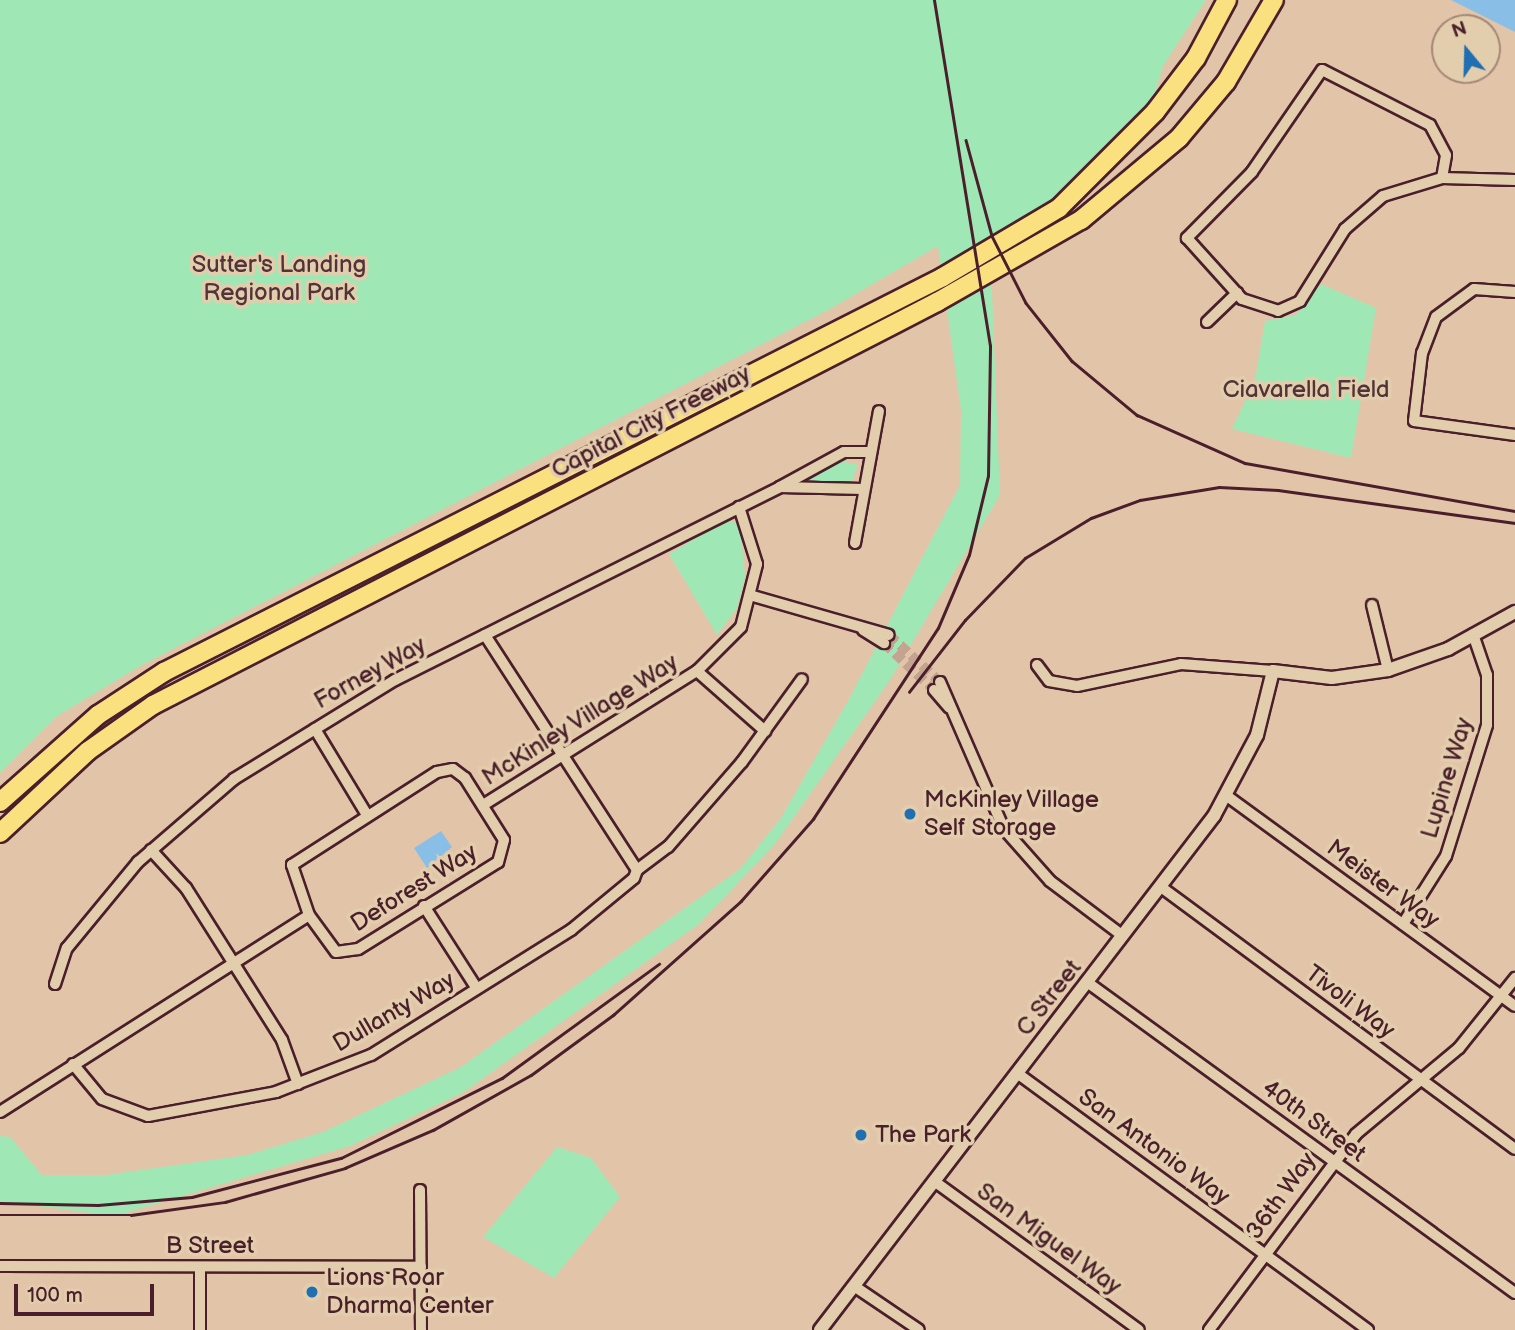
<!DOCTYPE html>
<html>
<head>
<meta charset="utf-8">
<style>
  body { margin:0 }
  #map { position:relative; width:1515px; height:1330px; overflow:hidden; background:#e2c5a9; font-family:"Balsamiq Sans",sans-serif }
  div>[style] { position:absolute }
  .green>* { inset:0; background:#9fe8b6 }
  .water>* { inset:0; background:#89bfe6 }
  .street-tunnel>* { height:10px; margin-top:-5px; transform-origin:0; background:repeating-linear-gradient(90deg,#c4a490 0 10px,transparent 0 15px) }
  .roads { filter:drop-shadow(2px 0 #4a1f2b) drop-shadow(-2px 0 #4a1f2b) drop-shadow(0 2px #4a1f2b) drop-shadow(0 -2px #4a1f2b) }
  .street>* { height:10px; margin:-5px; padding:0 5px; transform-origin:5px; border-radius:5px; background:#e2cdac }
  .secondary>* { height:12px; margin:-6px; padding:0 6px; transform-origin:6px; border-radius:6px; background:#e2cdac }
  .highway>* { height:18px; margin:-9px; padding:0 9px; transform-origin:9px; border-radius:9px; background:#fbe080 }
  .rail>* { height:2.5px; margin:-1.25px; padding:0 1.25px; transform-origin:1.25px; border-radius:1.25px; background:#4a1f2b }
  .dots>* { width:19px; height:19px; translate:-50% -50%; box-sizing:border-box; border:4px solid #e2cdac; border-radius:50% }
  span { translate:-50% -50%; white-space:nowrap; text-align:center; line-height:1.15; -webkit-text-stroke:7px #e2cdac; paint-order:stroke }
  .park-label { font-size:24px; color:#523339 }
  .street-label { font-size:24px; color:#4a1f2b }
  .poi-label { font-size:24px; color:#4a1f2b }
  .left { translate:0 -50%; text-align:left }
  .north { position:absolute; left:1431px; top:14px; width:70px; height:70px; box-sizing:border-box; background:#e2cdac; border:2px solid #a58778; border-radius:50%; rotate:341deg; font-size:19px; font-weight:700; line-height:28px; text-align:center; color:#4a1f2b }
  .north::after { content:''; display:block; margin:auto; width:24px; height:32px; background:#1f6fb2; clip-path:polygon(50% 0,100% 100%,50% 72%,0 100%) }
  .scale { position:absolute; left:14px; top:1284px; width:140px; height:32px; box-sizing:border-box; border:4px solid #4a1f2b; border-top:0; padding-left:9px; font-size:21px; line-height:24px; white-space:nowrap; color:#4a1f2b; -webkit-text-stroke:5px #e2cdac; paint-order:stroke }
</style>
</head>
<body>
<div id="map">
  <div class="green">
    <i style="clip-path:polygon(0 0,1206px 0,1163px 66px,1139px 146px,991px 265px,1000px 495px,890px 680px,775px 844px,699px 924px,464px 1092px,350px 1146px,115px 1216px,0 1201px,0 1136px,10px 1137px,42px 1175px,106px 1175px,247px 1155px,323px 1132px,461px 1067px,740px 869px,781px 818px,848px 701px,960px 485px,961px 410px,938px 246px,830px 309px,142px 665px,57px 716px,0 773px)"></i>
    <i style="clip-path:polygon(1321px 284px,1376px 308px,1351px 458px,1232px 429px,1255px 380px,1265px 321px,1296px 315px)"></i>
    <i style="clip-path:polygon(838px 460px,858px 465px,852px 481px,796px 481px)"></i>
    <i style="clip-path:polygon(727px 520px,740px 525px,745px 576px,737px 608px,717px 635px,669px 554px)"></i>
    <i style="clip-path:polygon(557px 1147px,591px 1158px,620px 1197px,554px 1278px,483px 1237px)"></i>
  </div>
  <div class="water">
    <i style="clip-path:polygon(1451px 0,1515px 0,1515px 32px)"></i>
    <i style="clip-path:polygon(441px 831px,452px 847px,427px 868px,414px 848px)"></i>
  </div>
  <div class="street-tunnel">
    <i style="left:889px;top:635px;width:69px;rotate:42.7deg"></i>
    <i style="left:884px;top:643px;width:69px;rotate:43.2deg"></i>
  </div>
  <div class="roads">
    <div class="street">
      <i style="left:1442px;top:178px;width:23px;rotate:-80deg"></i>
      <i style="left:1446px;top:155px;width:34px;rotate:-118deg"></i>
      <i style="left:1430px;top:125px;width:121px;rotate:-153deg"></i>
      <i style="left:1322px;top:70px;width:124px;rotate:124.5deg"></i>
      <i style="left:1252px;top:172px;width:93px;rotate:134.6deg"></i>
      <i style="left:1187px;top:238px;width:82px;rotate:48deg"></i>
      <i style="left:1242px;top:299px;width:38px;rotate:18deg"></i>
      <i style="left:1278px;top:311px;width:24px;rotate:-24deg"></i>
      <i style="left:1300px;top:301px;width:85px;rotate:-58deg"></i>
      <i style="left:1345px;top:229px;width:50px;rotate:-41deg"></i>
      <i style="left:1383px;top:196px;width:62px;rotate:-17deg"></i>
      <i style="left:1442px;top:178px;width:73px;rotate:1.6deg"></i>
      <i style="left:1515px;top:292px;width:41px;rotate:-175.8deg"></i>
      <i style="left:1474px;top:289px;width:47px;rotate:143.6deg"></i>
      <i style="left:1436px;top:317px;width:39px;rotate:111deg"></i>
      <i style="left:1422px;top:353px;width:68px;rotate:96.7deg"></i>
      <i style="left:1414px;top:421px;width:102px;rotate:7.9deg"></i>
      <i style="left:1207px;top:322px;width:42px;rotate:-44deg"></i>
      <i style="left:863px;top:489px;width:83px;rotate:-178.6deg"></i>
      <i style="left:780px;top:487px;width:73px;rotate:-28.7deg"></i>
      <i style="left:844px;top:452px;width:25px"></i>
      <i style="left:855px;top:543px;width:134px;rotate:-79.7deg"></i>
      <i style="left:753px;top:596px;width:141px;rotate:16deg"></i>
      <i style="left:1372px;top:605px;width:67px;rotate:76.2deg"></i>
      <i style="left:863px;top:630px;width:25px;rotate:32deg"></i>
      <i style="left:1037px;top:665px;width:20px;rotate:53deg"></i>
      <i style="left:1049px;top:681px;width:28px;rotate:10deg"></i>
      <i style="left:1077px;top:686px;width:106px;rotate:-11.9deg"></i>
      <i style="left:1181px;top:664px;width:92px;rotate:4.4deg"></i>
      <i style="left:697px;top:671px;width:91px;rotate:41.4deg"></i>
      <i style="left:940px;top:682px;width:160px;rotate:66.5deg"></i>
      <i style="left:1004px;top:829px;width:69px;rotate:48.5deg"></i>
      <i style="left:1050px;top:881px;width:91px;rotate:37deg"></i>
      <i style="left:934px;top:690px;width:23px;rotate:49deg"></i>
      <i style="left:315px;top:729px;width:100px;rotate:58.8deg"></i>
      <i style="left:453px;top:769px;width:15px;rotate:37deg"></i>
      <i style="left:465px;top:778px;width:73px;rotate:57.8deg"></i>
      <i style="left:504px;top:840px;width:23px;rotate:105deg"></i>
      <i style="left:498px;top:862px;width:165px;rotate:148.1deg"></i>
      <i style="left:358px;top:949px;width:22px;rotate:172deg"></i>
      <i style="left:336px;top:952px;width:46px;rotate:-126.1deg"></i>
      <i style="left:309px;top:915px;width:53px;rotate:-108.8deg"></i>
      <i style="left:292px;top:865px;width:172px;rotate:-32.7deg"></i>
      <i style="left:437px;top:772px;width:16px;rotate:-11deg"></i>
      <i style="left:1227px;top:796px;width:356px;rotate:36.1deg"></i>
      <i style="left:483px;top:805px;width:252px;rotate:-32.1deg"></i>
      <i style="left:697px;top:671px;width:62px;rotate:-45deg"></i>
      <i style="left:741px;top:627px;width:65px;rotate:-75.7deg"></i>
      <i style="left:757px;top:564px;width:60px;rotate:-107.5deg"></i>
      <i style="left:151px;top:850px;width:52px;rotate:47.4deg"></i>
      <i style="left:186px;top:888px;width:180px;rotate:57.7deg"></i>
      <i style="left:282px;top:1040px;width:47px;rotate:70deg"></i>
      <i style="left:637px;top:870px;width:39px;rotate:-37deg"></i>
      <i style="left:668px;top:847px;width:113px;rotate:-49deg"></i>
      <i style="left:742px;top:762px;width:102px;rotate:-54.1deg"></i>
      <i style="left:1161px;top:887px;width:440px;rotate:36.5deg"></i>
      <i style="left:424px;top:906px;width:98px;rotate:57.4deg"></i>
      <i style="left:1403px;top:924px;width:80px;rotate:-57.7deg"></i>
      <i style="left:1446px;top:856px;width:137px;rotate:-72.6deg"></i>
      <i style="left:1487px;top:725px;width:50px;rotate:-90deg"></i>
      <i style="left:1487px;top:675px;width:43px;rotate:-108.9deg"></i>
      <i style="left:1087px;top:982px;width:529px;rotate:36deg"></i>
      <i style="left:55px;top:984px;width:38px;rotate:-72deg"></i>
      <i style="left:67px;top:948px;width:112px;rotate:-50.5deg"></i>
      <i style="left:138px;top:862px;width:127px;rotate:-40.8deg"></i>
      <i style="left:234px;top:779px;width:189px;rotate:-31.6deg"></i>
      <i style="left:395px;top:680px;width:431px;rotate:-26.6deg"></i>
      <i style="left:73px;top:1064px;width:45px;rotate:50.4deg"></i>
      <i style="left:102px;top:1099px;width:49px;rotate:20.3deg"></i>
      <i style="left:148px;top:1116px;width:130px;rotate:-10.6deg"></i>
      <i style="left:276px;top:1092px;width:102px;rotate:-21.3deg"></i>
      <i style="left:371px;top:1055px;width:236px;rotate:-32deg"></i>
      <i style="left:571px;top:930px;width:82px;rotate:-39.5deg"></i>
      <i style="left:634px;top:878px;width:9px;rotate:-69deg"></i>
      <i style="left:637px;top:870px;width:280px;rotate:-122.9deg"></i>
      <i style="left:1017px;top:1073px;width:435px;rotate:36.2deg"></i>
      <i style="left:0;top:1112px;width:366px;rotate:-32.5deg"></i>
      <i style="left:934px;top:1181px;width:253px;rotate:36deg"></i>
      <i style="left:420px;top:1190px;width:140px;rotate:89.6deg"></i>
      <i style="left:0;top:1266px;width:421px;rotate:0.1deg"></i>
      <i style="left:200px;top:1267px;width:63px;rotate:90deg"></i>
      <i style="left:854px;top:1286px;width:78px;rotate:34.1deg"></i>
      <i style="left:1209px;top:1330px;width:245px;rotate:-53.1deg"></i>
      <i style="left:1356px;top:1134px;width:134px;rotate:-39.9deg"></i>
      <i style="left:1459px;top:1048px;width:90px;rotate:-51.3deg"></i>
    </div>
    <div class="secondary">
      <i style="left:820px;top:1330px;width:648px;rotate:-52.53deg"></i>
      <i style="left:1214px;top:816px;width:92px;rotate:-62deg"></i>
      <i style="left:1257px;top:735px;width:66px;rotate:-76deg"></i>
      <i style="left:1273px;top:671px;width:59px;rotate:6.8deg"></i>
      <i style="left:1332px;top:678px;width:57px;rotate:-8.1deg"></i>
      <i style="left:1388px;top:670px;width:64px;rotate:-19.3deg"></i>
      <i style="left:1448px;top:649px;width:77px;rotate:-28.9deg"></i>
    </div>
    <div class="highway">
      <i style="left:0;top:802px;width:131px;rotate:-41.6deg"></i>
      <i style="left:98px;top:715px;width:79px;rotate:-33.1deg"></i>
      <i style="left:164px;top:672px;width:873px;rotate:-26.89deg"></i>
      <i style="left:943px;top:277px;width:135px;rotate:-30.7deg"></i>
      <i style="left:1059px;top:208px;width:136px;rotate:-45deg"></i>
      <i style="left:1155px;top:112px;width:68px;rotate:-52.8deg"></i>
      <i style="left:1196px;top:58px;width:66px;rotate:-61.9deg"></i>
      <i style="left:0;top:833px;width:120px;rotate:-43deg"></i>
      <i style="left:88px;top:751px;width:80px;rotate:-35.3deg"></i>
      <i style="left:153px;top:705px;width:882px;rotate:-27.2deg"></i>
      <i style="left:937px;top:302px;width:166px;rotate:-29.7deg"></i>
      <i style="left:1081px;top:220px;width:128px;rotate:-39.9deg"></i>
      <i style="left:1179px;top:138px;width:73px;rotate:-50deg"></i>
      <i style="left:1226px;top:82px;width:95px;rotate:-59.7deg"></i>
    </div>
  </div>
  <div class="rail">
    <i style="left:966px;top:140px;width:99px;rotate:74.8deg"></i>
    <i style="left:992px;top:236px;width:75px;rotate:63.1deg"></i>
    <i style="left:1026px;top:303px;width:74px;rotate:51.6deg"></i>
    <i style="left:1072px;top:361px;width:85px;rotate:39.7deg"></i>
    <i style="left:1137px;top:415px;width:118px;rotate:24deg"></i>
    <i style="left:1245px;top:463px;width:274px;rotate:10.1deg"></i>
    <i style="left:909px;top:692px;width:91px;rotate:-52.1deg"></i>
    <i style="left:965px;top:620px;width:86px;rotate:-45.9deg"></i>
    <i style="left:1025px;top:558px;width:77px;rotate:-31.2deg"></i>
    <i style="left:1091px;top:518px;width:52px;rotate:-20.2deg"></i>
    <i style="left:1140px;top:500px;width:80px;rotate:-9.3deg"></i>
    <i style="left:1219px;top:487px;width:59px;rotate:2.9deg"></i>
    <i style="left:1278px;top:490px;width:239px;rotate:7.9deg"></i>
    <i style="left:0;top:1203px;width:98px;rotate:1.2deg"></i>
    <i style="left:98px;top:1205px;width:94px;rotate:-4.9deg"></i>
    <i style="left:192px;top:1197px;width:154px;rotate:-14.7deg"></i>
    <i style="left:341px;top:1158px;width:180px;rotate:-26.4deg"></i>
    <i style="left:502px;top:1078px;width:194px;rotate:-36deg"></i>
    <i style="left:0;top:1215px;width:131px"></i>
    <i style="left:131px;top:1215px;width:95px;rotate:-7.9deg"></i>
    <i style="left:225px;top:1202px;width:125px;rotate:-15.8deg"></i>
    <i style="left:345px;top:1168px;width:96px;rotate:-23.4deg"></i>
    <i style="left:433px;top:1130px;width:112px;rotate:-29.3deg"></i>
    <i style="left:531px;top:1075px;width:102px;rotate:-36.2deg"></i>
    <i style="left:613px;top:1015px;width:171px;rotate:-41.7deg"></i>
    <i style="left:741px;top:901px;width:109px;rotate:-48.7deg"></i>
    <i style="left:813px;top:819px;width:228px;rotate:-56.8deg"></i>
    <i style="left:938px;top:628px;width:79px;rotate:-67deg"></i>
    <i style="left:969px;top:555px;width:81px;rotate:-76.5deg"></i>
    <i style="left:988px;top:476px;width:130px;rotate:-89.1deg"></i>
    <i style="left:990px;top:346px;width:351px;rotate:-99.2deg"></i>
  </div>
  <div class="dots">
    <i style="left:910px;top:814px;background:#1f6fb2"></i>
    <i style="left:861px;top:1135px;background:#1f6fb2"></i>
    <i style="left:312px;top:1292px;background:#1f6fb2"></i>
  </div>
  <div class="park-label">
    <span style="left:279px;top:279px">Sutter's Landing<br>Regional Park</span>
    <span style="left:1306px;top:390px">Ciavarella Field</span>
  </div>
  <div class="street-label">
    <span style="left:651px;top:422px;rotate:-27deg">Capital City Freeway</span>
    <span style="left:370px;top:673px;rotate:-29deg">Forney Way</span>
    <span style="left:580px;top:720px;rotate:-32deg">McKinley Village Way</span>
    <span style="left:1447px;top:778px;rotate:-73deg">Lupine Way</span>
    <span style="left:1383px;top:884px;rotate:36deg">Meister Way</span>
    <span style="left:414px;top:888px;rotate:-32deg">Deforest Way</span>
    <span style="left:1049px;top:998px;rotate:-52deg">C Street</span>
    <span style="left:1350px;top:1002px;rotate:37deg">Tivoli Way</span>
    <span style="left:394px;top:1012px;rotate:-30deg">Dullanty Way</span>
    <span style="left:1314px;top:1121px;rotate:36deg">40th Street</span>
    <span style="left:1154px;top:1147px;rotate:36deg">San Antonio Way</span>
    <span style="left:1281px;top:1196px;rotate:-54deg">36th Way</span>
    <span style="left:1049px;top:1239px;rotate:36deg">San Miguel Way</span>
    <span style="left:210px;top:1246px">B Street</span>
  </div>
  <div class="poi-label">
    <span class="left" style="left:924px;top:814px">McKinley Village<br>Self Storage</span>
    <span class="left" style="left:875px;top:1135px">The Park</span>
    <span class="left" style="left:326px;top:1292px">Lions Roar<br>Dharma Center</span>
  </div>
  <div class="north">N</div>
  <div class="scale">100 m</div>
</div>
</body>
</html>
